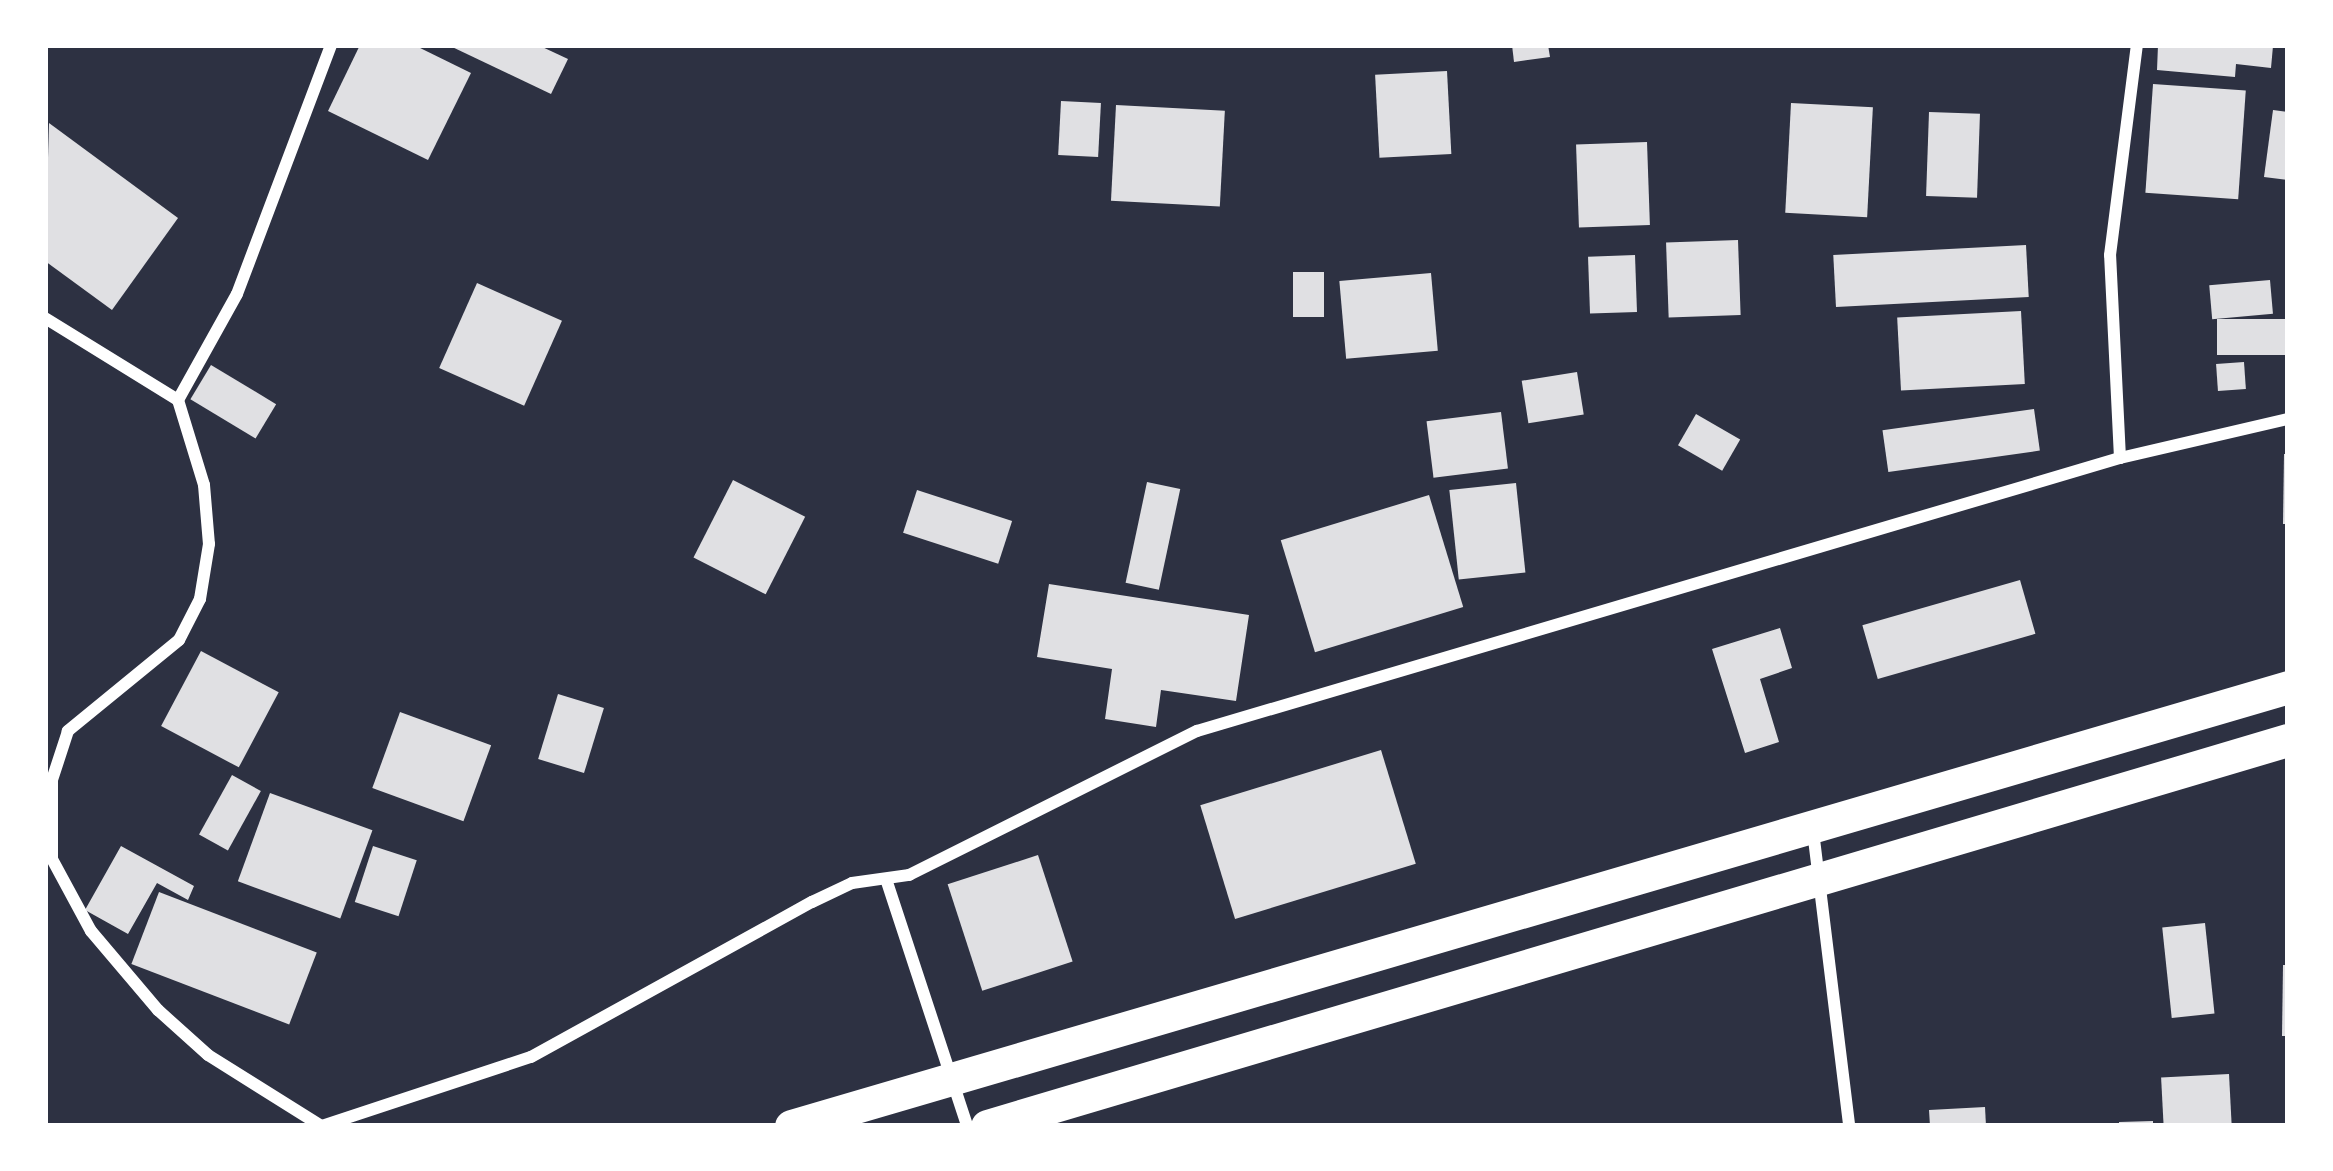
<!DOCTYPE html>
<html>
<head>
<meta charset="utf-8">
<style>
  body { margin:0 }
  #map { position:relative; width:2333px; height:1171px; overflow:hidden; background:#2d3142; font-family:"Space Grotesk",sans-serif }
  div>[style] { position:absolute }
  .building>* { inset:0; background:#e0e0e3; transform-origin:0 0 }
  .minor>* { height:12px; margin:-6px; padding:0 6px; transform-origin:6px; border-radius:6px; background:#fff }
  .trunk>* { height:33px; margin:-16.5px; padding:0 16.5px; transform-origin:16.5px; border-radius:16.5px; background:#fff }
  span { translate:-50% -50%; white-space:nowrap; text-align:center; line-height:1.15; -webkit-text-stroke:9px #fff; paint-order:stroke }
  .frame { position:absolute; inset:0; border:48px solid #fff; pointer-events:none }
</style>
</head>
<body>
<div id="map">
  <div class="building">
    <i style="clip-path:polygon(360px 45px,414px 45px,471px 73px,428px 160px,328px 111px)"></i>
    <i style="clip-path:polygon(448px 45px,538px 45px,568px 59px,551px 94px)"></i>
    <i style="clip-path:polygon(1512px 45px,1548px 45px,1550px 57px,1514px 62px)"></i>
    <i style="clip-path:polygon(2158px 45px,2273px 46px,2271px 68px,2236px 64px,2235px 77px,2157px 70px)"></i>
    <i style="left:1447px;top:71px;width:83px;height:72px;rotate:87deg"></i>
    <i style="left:2153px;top:84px;width:93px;height:109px;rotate:4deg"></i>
    <i style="left:1061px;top:101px;width:40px;height:54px;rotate:3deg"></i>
    <i style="left:1791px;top:103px;width:82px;height:110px;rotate:3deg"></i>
    <i style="left:1116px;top:105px;width:109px;height:96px;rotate:3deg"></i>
    <i style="clip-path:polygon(2273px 110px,2288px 112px,2288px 180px,2264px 177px)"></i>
    <i style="left:1929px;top:112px;width:51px;height:84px;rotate:2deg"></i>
    <i style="clip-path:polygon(49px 123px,178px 218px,112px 310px,45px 261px)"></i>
    <i style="left:1647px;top:142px;width:83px;height:71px;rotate:88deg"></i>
    <i style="left:1738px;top:240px;width:75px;height:72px;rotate:88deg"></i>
    <i style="left:2026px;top:245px;width:52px;height:193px;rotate:87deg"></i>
    <i style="left:1635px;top:255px;width:57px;height:47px;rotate:88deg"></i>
    <i style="left:1293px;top:272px;width:31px;height:45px"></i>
    <i style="left:1431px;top:273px;width:78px;height:92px;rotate:85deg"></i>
    <i style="left:2270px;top:280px;width:34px;height:61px;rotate:85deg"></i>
    <i style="left:477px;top:283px;width:93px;height:93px;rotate:24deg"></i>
    <i style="left:2021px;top:311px;width:73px;height:124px;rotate:87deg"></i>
    <i style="left:2288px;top:319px;width:36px;height:71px;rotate:90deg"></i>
    <i style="left:2244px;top:362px;width:27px;height:28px;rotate:86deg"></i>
    <i style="left:211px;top:365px;width:76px;height:40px;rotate:31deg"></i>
    <i style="left:1577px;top:372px;width:43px;height:56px;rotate:81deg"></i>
    <i style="left:2034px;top:409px;width:42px;height:153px;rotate:82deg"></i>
    <i style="left:1501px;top:412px;width:57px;height:75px;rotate:83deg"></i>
    <i style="left:1696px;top:414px;width:51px;height:36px;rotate:30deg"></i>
    <i style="clip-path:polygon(2284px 454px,2288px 454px,2288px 524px,2283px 524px)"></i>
    <i style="left:733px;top:480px;width:81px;height:87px;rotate:27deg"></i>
    <i style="left:1147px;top:482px;width:34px;height:103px;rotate:12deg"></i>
    <i style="left:1516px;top:483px;width:90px;height:67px;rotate:84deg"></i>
    <i style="left:917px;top:490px;width:100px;height:45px;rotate:18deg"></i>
    <i style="left:1429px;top:495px;width:117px;height:155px;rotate:73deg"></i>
    <i style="left:2020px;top:580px;width:56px;height:164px;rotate:74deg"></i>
    <i style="clip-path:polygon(1049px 584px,1249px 615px,1236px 701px,1161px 690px,1156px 727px,1105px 719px,1112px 669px,1037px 657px)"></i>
    <i style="clip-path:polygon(1780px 628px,1792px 668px,1760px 679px,1779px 742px,1745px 753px,1712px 649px)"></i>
    <i style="left:201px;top:651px;width:88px;height:85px;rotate:28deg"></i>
    <i style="left:558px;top:694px;width:48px;height:68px;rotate:17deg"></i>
    <i style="left:400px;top:712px;width:97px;height:81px;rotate:20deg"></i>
    <i style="left:1381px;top:750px;width:119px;height:189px;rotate:73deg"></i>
    <i style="left:232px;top:775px;width:33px;height:68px;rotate:29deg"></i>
    <i style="left:270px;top:793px;width:109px;height:94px;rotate:20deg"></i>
    <i style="clip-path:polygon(121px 846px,194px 886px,188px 900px,157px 883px,128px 934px,85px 910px)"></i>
    <i style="left:373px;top:846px;width:46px;height:59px;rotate:18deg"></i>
    <i style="left:1038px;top:855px;width:112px;height:95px;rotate:72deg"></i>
    <i style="left:159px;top:892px;width:169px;height:77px;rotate:21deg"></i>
    <i style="left:2205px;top:923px;width:91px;height:43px;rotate:84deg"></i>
    <i style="clip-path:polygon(2283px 965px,2288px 965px,2288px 1036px,2282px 1036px)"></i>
    <i style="left:2229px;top:1074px;width:52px;height:68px;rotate:87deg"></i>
    <i style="clip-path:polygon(1985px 1107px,1986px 1126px,1930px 1126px,1929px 1110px)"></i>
    <i style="clip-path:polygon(2153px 1121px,2153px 1126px,2119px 1126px,2119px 1122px)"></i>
  </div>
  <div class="minor">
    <i style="left:45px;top:318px;width:156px;rotate:31.7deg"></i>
    <i style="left:178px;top:400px;width:89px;rotate:73deg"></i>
    <i style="left:204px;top:485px;width:59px;rotate:85.2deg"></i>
    <i style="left:209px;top:544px;width:56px;rotate:99.3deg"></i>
    <i style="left:200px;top:599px;width:46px;rotate:117.1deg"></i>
    <i style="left:179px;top:640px;width:144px;rotate:140.7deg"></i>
    <i style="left:68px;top:731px;width:52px;rotate:108.1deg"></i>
    <i style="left:52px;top:780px;width:79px;rotate:90deg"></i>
    <i style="left:52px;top:859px;width:82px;rotate:61.6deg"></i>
    <i style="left:91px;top:931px;width:104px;rotate:49.7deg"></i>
    <i style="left:158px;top:1010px;width:67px;rotate:42deg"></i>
    <i style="left:208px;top:1055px;width:133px;rotate:32.1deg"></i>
    <i style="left:178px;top:400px;width:121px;rotate:-60.9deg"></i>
    <i style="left:237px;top:294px;width:266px;rotate:-69.3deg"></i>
    <i style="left:2120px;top:458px;width:203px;rotate:-92.8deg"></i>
    <i style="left:2110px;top:255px;width:212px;rotate:-82.7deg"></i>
    <i style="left:1813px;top:831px;width:297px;rotate:83deg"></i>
    <i style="left:887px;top:882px;width:257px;rotate:71.8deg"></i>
    <i style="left:322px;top:1126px;width:220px;rotate:-18.3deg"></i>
    <i style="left:531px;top:1057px;width:321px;rotate:-28.9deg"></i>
    <i style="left:812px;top:902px;width:44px;rotate:-25.4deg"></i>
    <i style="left:852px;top:883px;width:58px;rotate:-8deg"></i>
    <i style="left:909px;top:875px;width:322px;rotate:-26.6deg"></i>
    <i style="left:1197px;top:731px;width:963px;rotate:-16.48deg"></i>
    <i style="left:2120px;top:458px;width:172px;rotate:-13.1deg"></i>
  </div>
  <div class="trunk">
    <i style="left:791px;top:1126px;width:1560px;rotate:-16.34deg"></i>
    <i style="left:987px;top:1126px;width:1357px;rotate:-16.53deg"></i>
  </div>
  <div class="frame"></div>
</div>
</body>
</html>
